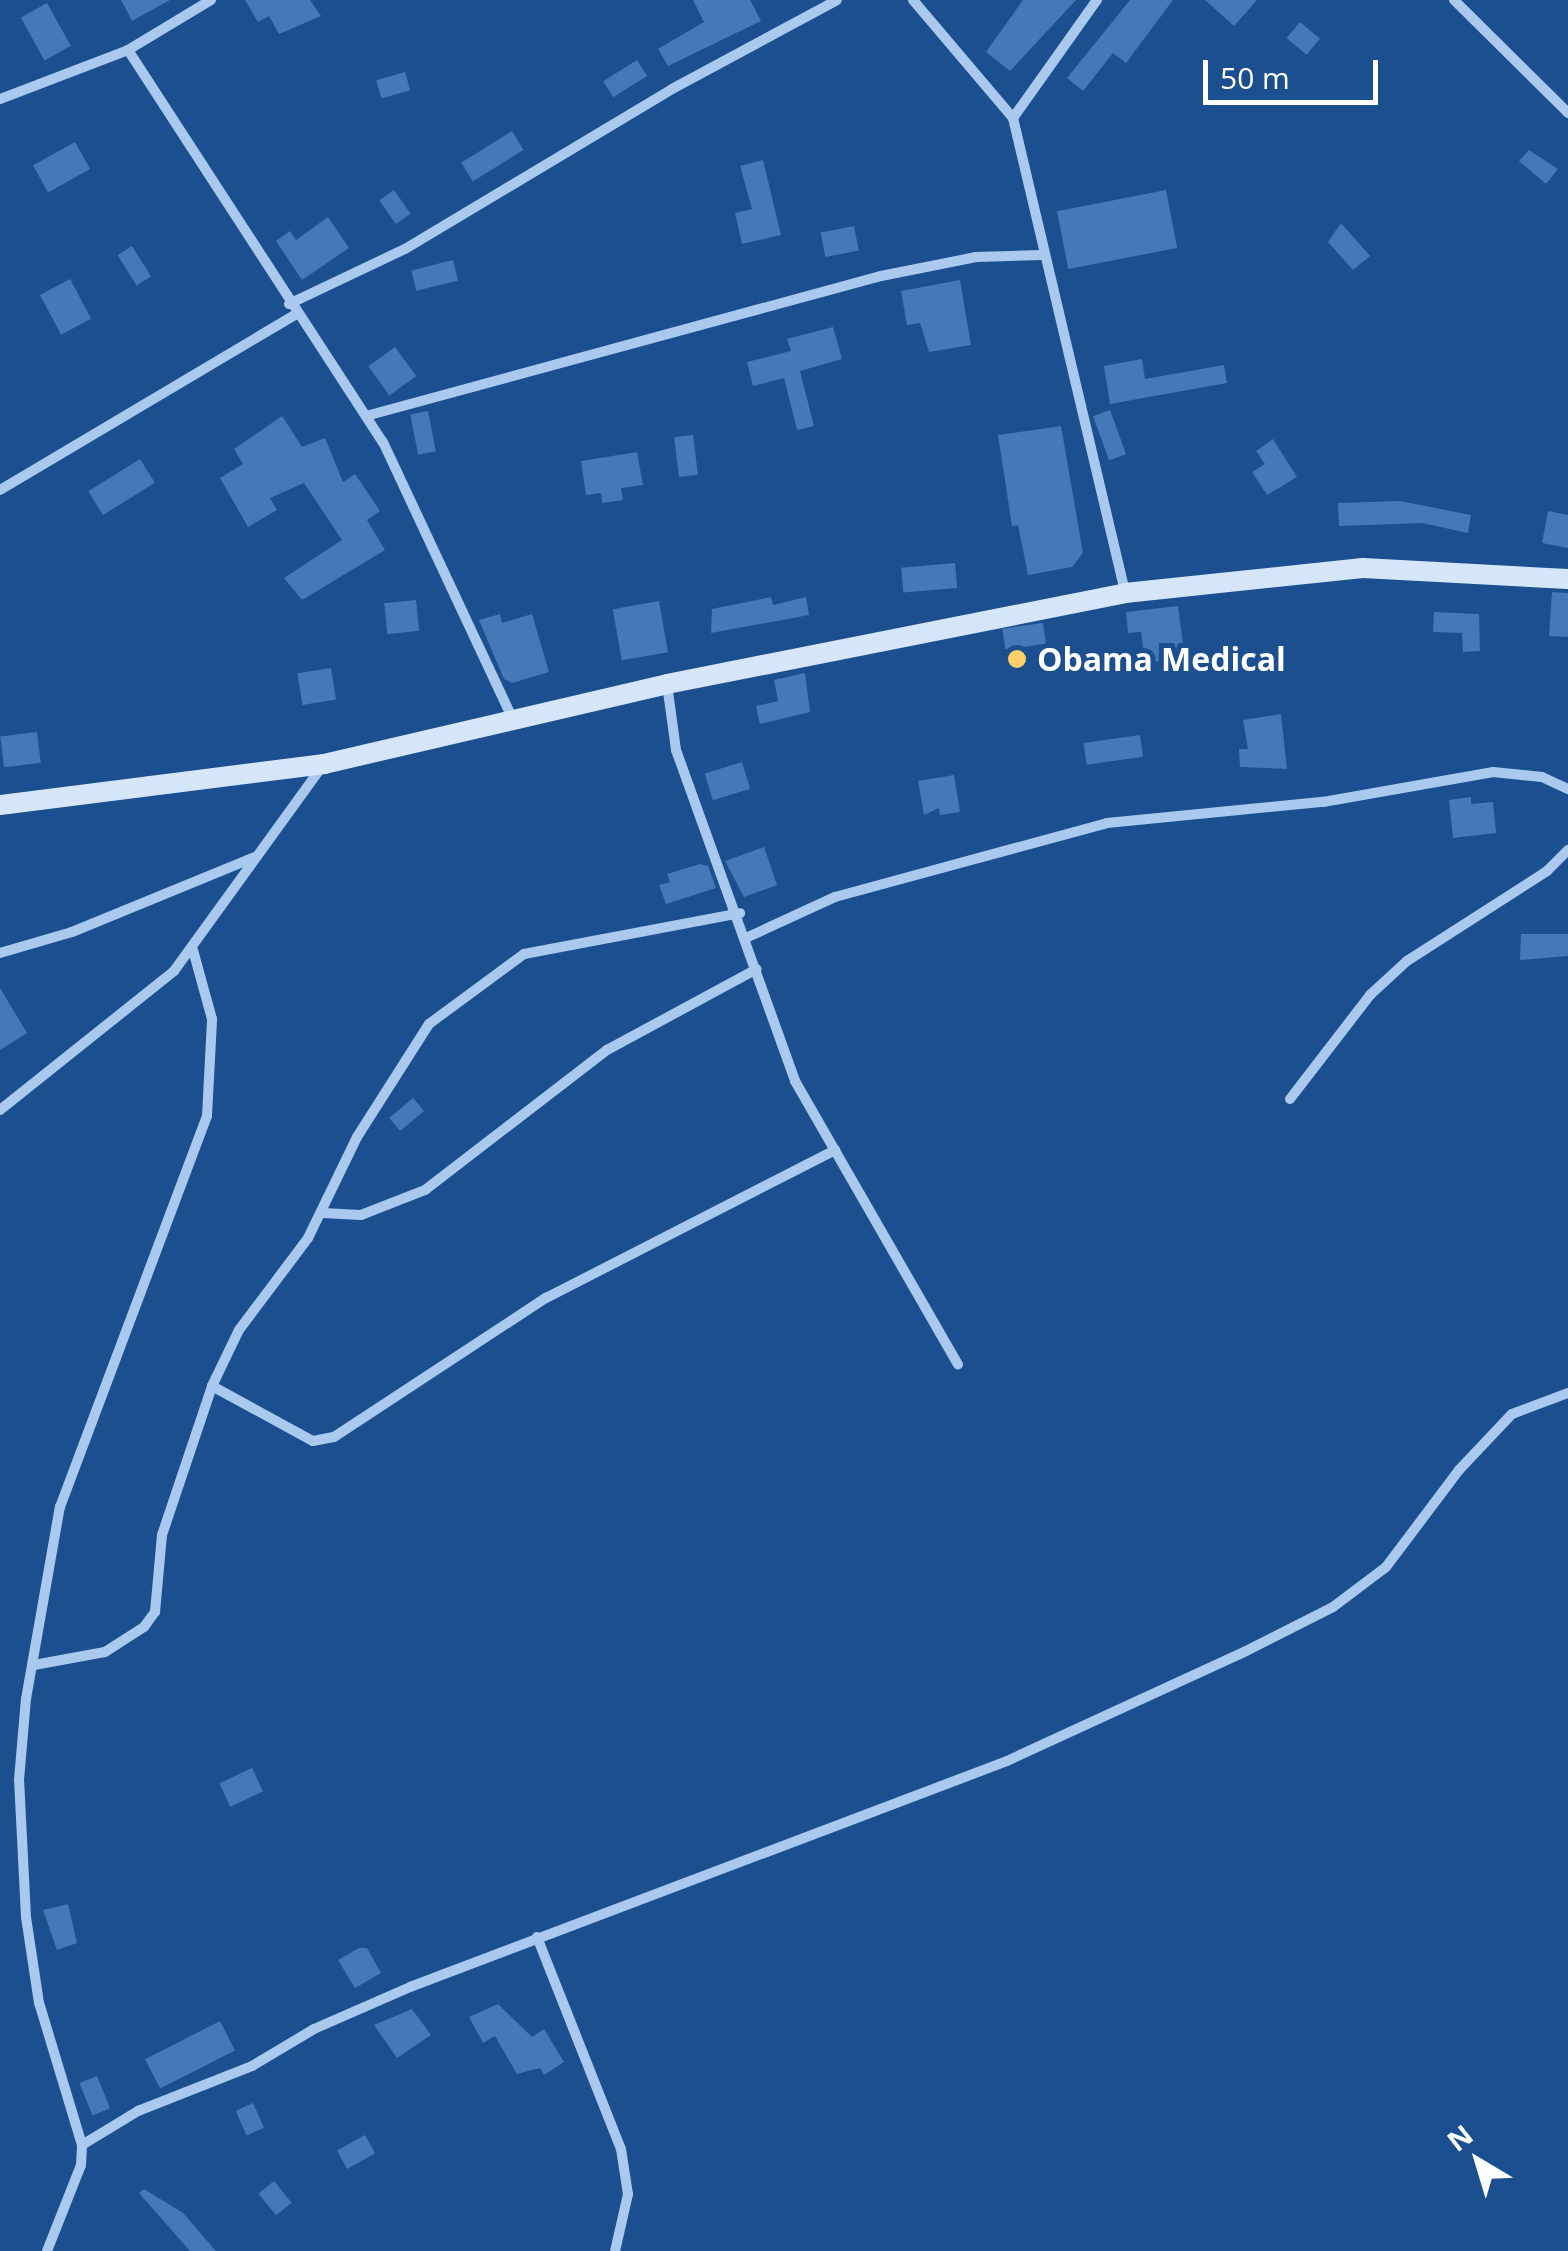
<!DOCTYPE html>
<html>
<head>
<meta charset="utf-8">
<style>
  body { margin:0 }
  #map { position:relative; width:1568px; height:2251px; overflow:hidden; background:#1b4f8f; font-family:"Open Sans",sans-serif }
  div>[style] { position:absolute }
  .building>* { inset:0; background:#4478b7; transform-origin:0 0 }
  .street>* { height:10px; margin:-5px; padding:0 5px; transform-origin:5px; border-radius:5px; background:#a9c9ee }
  .secondary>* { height:20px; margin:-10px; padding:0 10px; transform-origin:10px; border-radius:10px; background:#d6e6fa }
  .dots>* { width:28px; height:28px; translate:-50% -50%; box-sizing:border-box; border:5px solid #1b4f8f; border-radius:50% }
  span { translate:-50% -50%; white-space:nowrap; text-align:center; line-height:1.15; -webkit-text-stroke:10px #1b4f8f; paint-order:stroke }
  .poi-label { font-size:32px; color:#fff; font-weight:700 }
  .left { translate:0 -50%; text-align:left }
  .north { position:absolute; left:1428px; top:2111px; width:100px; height:100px; -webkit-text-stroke:8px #1b4f8f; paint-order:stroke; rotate:322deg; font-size:28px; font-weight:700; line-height:40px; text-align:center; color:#fff }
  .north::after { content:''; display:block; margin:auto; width:35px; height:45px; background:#fff; clip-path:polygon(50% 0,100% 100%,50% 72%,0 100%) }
  .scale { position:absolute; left:1203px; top:60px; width:175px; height:45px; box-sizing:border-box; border:5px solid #fff; border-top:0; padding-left:12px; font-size:30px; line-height:35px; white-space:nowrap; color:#fff; -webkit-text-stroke:8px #1b4f8f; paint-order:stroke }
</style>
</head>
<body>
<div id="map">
  <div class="building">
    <i style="clip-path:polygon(121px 0,170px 0,132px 21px)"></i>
    <i style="clip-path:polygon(245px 0,310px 0,321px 16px,279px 34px,269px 16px,258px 22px)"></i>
    <i style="clip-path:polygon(693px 0,750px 0,761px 21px,668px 66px,658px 49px,704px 22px)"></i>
    <i style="clip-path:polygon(1023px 0,1076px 0,1010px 71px,986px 52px)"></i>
    <i style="clip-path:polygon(1130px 0,1173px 0,1126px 63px,1113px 53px,1083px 91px,1067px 78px)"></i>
    <i style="clip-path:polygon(1205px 0,1257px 0,1234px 26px)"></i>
    <i style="left:47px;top:3px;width:49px;height:30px;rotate:61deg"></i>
    <i style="left:1300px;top:22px;width:26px;height:21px;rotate:40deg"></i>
    <i style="left:637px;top:60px;width:19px;height:40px;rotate:58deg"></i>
    <i style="left:405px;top:72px;width:19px;height:30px;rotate:74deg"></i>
    <i style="left:512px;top:131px;width:22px;height:60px;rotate:58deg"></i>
    <i style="left:75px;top:142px;width:31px;height:48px;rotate:61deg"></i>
    <i style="clip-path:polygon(1529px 150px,1558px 169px,1546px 184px,1519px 161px)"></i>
    <i style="clip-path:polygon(763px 160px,781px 235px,742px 244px,735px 213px,752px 209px,740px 166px)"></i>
    <i style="left:394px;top:190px;width:29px;height:18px;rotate:55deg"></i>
    <i style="left:1166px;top:190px;width:59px;height:111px;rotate:79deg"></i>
    <i style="clip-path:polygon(328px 217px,349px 248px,302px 280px,276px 241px,290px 231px,296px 240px)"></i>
    <i style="clip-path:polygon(1341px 223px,1370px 256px,1353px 270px,1328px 242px)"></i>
    <i style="left:854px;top:226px;width:25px;height:34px;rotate:79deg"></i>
    <i style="left:132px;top:246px;width:36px;height:17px;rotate:58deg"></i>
    <i style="left:453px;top:260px;width:21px;height:43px;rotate:76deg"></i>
    <i style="left:70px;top:279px;width:45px;height:34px;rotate:62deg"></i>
    <i style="clip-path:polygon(960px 280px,971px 345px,929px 352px,920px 323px,907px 325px,901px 291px)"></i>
    <i style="clip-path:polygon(833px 327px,842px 359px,800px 371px,814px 426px,797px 430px,784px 378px,753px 386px,747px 362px,791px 351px,787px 339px)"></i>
    <i style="left:395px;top:347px;width:36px;height:33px;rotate:54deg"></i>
    <i style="clip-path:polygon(1142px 359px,1145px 379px,1224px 365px,1227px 383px,1110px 404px,1104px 366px)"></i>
    <i style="left:1110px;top:410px;width:47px;height:18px;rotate:70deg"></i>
    <i style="left:428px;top:411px;width:41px;height:18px;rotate:79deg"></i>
    <i style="clip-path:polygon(282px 416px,302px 447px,325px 438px,343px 482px,355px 474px,380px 511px,367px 520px,385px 550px,302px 600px,284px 578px,342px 540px,304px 483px,270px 498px,277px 510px,248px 527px,220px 478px,243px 464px,234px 449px)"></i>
    <i style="clip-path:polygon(1061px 426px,1083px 553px,1072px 567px,1028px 575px,1018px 525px,1012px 526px,998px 435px)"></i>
    <i style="left:693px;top:435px;width:40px;height:19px;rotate:83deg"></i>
    <i style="clip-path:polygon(1273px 439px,1297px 477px,1267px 495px,1252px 472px,1265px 464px,1256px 451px)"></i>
    <i style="clip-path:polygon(637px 452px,643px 485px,621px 488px,623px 500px,602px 503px,601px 493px,586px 495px,581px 461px)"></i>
    <i style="left:140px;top:459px;width:28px;height:61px;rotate:58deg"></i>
    <i style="clip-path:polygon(1400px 501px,1471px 515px,1468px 533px,1422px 523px,1339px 526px,1338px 503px)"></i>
    <i style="clip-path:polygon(1548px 511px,1568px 515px,1568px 548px,1542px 543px)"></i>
    <i style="left:955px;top:563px;width:25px;height:54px;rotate:85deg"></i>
    <i style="clip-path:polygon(1552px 592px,1568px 593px,1568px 637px,1549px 636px)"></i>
    <i style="clip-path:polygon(771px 597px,773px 605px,806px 597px,809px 615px,711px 633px,712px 609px)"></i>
    <i style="left:416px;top:600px;width:31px;height:32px;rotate:84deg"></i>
    <i style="left:659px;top:601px;width:52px;height:47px;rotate:80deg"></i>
    <i style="clip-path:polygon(1178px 606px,1185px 658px,1145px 663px,1141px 632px,1128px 633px,1126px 612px)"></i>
    <i style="clip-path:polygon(1434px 612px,1479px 614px,1480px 651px,1463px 652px,1462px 633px,1433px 632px)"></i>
    <i style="clip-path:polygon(500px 614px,502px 623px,532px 614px,549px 672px,512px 683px,504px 679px,479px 620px)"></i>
    <i style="left:1043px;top:623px;width:21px;height:41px;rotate:82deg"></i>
    <i style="left:331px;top:668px;width:32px;height:34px;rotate:81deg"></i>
    <i style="clip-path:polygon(805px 673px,810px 712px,760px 724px,756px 706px,778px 701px,774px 680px)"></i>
    <i style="clip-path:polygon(1281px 714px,1287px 769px,1240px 767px,1239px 749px,1248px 749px,1243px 720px)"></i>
    <i style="left:37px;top:732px;width:31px;height:37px;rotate:83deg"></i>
    <i style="left:1140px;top:735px;width:22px;height:57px;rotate:82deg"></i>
    <i style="left:742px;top:762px;width:28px;height:39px;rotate:73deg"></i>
    <i style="clip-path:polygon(954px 775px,960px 812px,940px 815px,939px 808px,924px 815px,918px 781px)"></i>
    <i style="clip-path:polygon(1471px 797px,1471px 804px,1493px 802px,1496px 833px,1453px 838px,1449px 800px)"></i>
    <i style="clip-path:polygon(764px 847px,777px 885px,744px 897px,725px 861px)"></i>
    <i style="clip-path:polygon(700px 864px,708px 866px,716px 888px,666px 904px,659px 885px,670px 882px,667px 874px)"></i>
    <i style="clip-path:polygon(1521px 934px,1568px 934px,1568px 956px,1520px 960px)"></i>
    <i style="clip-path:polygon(0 988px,27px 1033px,0 1050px)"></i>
    <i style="left:413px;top:1098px;width:17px;height:31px;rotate:50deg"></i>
    <i style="left:252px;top:1768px;width:26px;height:36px;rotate:65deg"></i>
    <i style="clip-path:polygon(68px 1904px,77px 1943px,57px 1950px,43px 1910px)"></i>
    <i style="clip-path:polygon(359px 1948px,367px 1948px,381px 1973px,355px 1988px,338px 1960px)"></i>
    <i style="clip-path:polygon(498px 2004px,532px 2037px,544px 2029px,564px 2062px,544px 2075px,540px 2068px,517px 2074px,495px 2036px,483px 2043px,469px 2017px)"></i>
    <i style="clip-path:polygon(412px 2009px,431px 2035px,397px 2058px,374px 2025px)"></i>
    <i style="left:220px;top:2021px;width:33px;height:84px;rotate:63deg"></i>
    <i style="left:97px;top:2076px;width:35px;height:19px;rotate:68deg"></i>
    <i style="left:253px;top:2103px;width:27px;height:19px;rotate:66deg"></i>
    <i style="left:365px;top:2135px;width:21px;height:32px;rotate:61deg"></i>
    <i style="left:274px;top:2181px;width:28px;height:20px;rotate:51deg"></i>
    <i style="clip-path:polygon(144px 2189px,183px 2213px,216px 2251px,190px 2251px,139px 2193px)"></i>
  </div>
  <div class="street">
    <i style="left:913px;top:0;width:155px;rotate:49.7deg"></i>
    <i style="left:1013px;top:118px;width:488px;rotate:76.7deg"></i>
    <i style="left:1454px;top:0;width:161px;rotate:44.7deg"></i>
    <i style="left:128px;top:50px;width:468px;rotate:57deg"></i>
    <i style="left:383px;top:442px;width:307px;rotate:64.9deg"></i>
    <i style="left:0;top:99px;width:137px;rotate:-20.9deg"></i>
    <i style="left:128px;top:50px;width:97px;rotate:-31.1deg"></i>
    <i style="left:1013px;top:118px;width:145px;rotate:-54.6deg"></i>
    <i style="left:289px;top:304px;width:128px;rotate:-25.4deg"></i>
    <i style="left:405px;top:249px;width:311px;rotate:-30.9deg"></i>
    <i style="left:672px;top:89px;width:187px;rotate:-28.3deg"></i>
    <i style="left:366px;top:416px;width:534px;rotate:-15.21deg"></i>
    <i style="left:881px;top:276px;width:97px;rotate:-11.3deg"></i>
    <i style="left:976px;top:257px;width:65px;rotate:-1.8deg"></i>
    <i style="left:0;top:490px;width:345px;rotate:-30.7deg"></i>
    <i style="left:667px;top:684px;width:67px;rotate:82.2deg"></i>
    <i style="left:676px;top:750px;width:352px;rotate:70.2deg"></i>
    <i style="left:795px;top:1081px;width:327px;rotate:60.1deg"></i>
    <i style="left:748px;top:937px;width:96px;rotate:-24.7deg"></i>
    <i style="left:835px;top:897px;width:282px;rotate:-15.2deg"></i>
    <i style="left:1107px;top:823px;width:217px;rotate:-5.6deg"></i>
    <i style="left:1323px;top:802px;width:173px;rotate:-10deg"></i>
    <i style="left:1493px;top:772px;width:49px;rotate:5.8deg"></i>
    <i style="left:1542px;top:777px;width:29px;rotate:25deg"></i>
    <i style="left:0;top:953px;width:75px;rotate:-16.3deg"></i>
    <i style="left:72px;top:932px;width:198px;rotate:-22.3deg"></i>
    <i style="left:1290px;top:1099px;width:131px;rotate:-52.4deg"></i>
    <i style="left:1370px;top:995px;width:50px;rotate:-42.6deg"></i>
    <i style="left:1407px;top:961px;width:166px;rotate:-32.7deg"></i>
    <i style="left:1547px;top:871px;width:30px;rotate:-45deg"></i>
    <i style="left:0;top:1110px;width:223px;rotate:-38.6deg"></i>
    <i style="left:174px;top:971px;width:251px;rotate:-54.1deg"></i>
    <i style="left:323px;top:1213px;width:38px;rotate:3deg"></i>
    <i style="left:361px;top:1215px;width:69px;rotate:-21.3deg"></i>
    <i style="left:425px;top:1190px;width:230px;rotate:-37.6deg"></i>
    <i style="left:607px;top:1050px;width:170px;rotate:-28.4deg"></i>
    <i style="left:212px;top:1386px;width:115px;rotate:28.6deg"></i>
    <i style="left:313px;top:1441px;width:21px;rotate:-11deg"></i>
    <i style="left:334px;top:1437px;width:254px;rotate:-33.3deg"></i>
    <i style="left:546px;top:1298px;width:325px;rotate:-27.1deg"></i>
    <i style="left:34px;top:1665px;width:72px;rotate:-10.4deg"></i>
    <i style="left:105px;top:1652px;width:46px;rotate:-32.7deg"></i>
    <i style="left:144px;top:1627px;width:19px;rotate:-54deg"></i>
    <i style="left:155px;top:1612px;width:77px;rotate:-84.8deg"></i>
    <i style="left:162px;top:1535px;width:157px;rotate:-71.4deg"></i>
    <i style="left:212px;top:1386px;width:62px;rotate:-64.3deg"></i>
    <i style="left:239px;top:1330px;width:115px;rotate:-53.1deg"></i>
    <i style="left:308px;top:1238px;width:112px;rotate:-64.1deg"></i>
    <i style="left:357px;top:1137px;width:134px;rotate:-57.5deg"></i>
    <i style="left:429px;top:1024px;width:118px;rotate:-36.4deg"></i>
    <i style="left:524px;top:954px;width:220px;rotate:-10.7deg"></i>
    <i style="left:537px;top:1937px;width:228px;rotate:68.4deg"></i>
    <i style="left:621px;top:2149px;width:46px;rotate:81.2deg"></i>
    <i style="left:628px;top:2194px;width:58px;rotate:102.8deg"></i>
    <i style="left:82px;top:2145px;width:66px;rotate:-31.3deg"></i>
    <i style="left:138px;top:2111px;width:123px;rotate:-21.5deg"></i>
    <i style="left:252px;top:2066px;width:72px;rotate:-30.8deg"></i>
    <i style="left:314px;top:2029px;width:105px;rotate:-23.6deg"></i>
    <i style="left:410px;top:1987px;width:638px;rotate:-20.73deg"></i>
    <i style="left:1007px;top:1761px;width:263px;rotate:-24.7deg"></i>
    <i style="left:1246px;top:1651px;width:97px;rotate:-26.8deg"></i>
    <i style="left:1333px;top:1607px;width:66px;rotate:-37deg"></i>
    <i style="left:1386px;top:1567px;width:121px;rotate:-53deg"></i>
    <i style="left:1459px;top:1470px;width:77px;rotate:-46.6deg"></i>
    <i style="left:1512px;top:1414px;width:60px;rotate:-20.6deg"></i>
    <i style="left:47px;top:2251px;width:92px;rotate:-68.4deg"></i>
    <i style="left:81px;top:2165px;width:20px;rotate:-87deg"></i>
    <i style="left:82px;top:2145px;width:148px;rotate:-106.8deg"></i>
    <i style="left:39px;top:2003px;width:87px;rotate:-98.6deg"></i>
    <i style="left:26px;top:1917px;width:137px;rotate:-92.9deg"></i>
    <i style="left:19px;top:1780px;width:81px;rotate:-85.1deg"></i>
    <i style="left:26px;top:1699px;width:195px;rotate:-80deg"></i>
    <i style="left:60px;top:1507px;width:418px;rotate:-69.4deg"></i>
    <i style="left:207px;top:1116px;width:97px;rotate:-87deg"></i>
    <i style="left:212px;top:1019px;width:72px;rotate:-105.4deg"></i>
  </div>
  <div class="secondary">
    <i style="left:0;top:805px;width:327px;rotate:-7.2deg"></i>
    <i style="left:324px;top:764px;width:352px;rotate:-13.1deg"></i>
    <i style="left:667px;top:684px;width:467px;rotate:-11.2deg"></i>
    <i style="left:1125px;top:593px;width:239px;rotate:-6deg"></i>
    <i style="left:1363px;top:568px;width:205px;rotate:3.1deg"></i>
  </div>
  <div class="dots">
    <i style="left:1017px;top:659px;background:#ffd166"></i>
  </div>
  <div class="poi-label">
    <span class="left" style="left:1037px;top:659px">Obama Medical</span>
  </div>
  <div class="north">N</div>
  <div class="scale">50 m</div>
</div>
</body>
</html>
